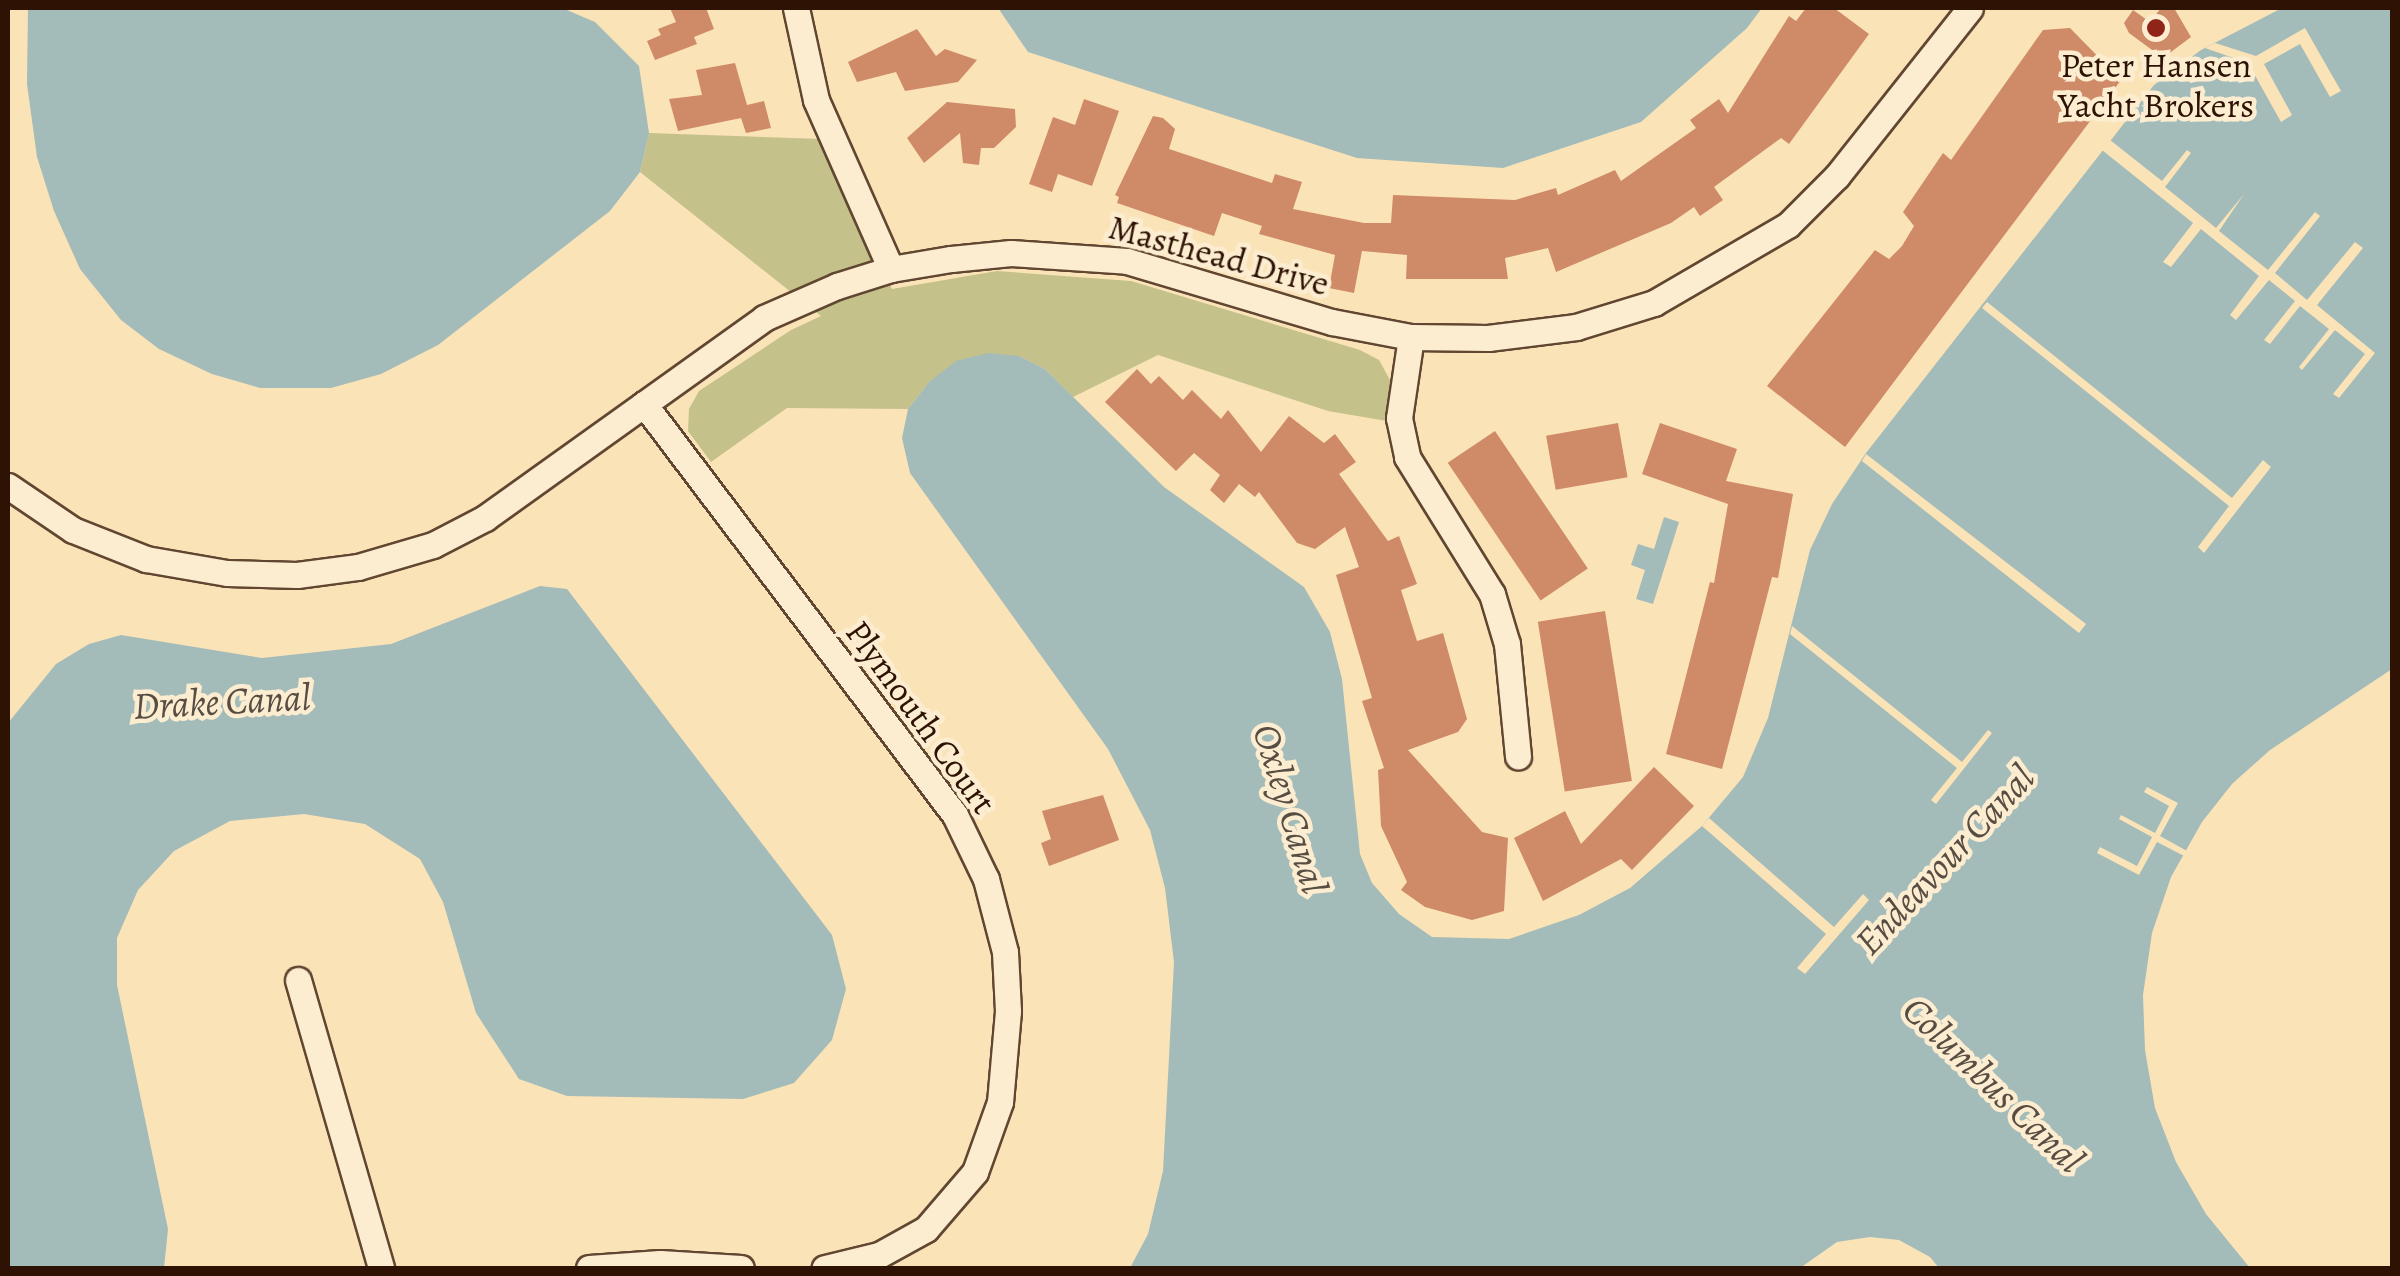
<!DOCTYPE html>
<html>
<head>
<meta charset="utf-8">
<style>
  body { margin:0 }
  #map { position:relative; width:2400px; height:1276px; overflow:hidden; background:#fbe3b8; font-family:Alegreya,serif }
  div>[style] { position:absolute }
  .green>* { inset:0; background:#c5c18a }
  .water>* { inset:0; background:#a3bbb9 }
  .pier>* { inset:0; background:#fbe3b8 }
  .building>* { inset:0; background:#cf8a68; transform-origin:0 0 }
  .roads { filter:drop-shadow(2px 0 #614631) drop-shadow(-2px 0 #614631) drop-shadow(0 2px #614631) drop-shadow(0 -2px #614631) }
  .minor>* { height:25px; margin:-12.5px; padding:0 12.5px; transform-origin:12.5px; border-radius:12.5px; background:#fcedd1 }
  .dots>* { width:28px; height:28px; translate:-50% -50%; box-sizing:border-box; border:5px solid #fcedd1; border-radius:50% }
  span { translate:-50% -50%; white-space:nowrap; text-align:center; line-height:1.15; -webkit-text-stroke:9px #fcedd1; paint-order:stroke }
  .poi-label { font-size:35px; color:#2e1204 }
  .street-label { font-size:35px; color:#2e1204 }
  .water-label { font-size:38px; color:#574d43; font-style:italic }
  .frame { position:absolute; inset:0; border:10px solid #2e1204; pointer-events:none }
</style>
</head>
<body>
<div id="map">
  <div class="green">
    <i style="clip-path:polygon(649px 133px,822px 139px,892px 289px,997px 271px,1131px 281px,1360px 350px,1379px 360px,1390px 380px,1387px 421px,1328px 411px,1158px 355px,1073px 397px,1045px 369px,1019px 356px,929px 382px,908px 409px,787px 408px,711px 462px,688px 431px,689px 409px,699px 391px,791px 330px,821px 316px,640px 172px)"></i>
  </div>
  <div class="water">
    <i style="clip-path:polygon(28px 8px,562px 8px,595px 22px,639px 66px,649px 133px,640px 172px,610px 211px,438px 345px,381px 374px,331px 388px,260px 388px,212px 374px,159px 349px,121px 320px,80px 269px,54px 211px,37px 157px,27px 84px)"></i>
    <i style="clip-path:polygon(998px 8px,1762px 8px,1747px 28px,1641px 122px,1503px 168px,1357px 158px,1028px 52px)"></i>
    <i style="clip-path:polygon(2282px 8px,2392px 8px,2392px 669px,2270px 750px,2232px 784px,2202px 822px,2171px 877px,2152px 933px,2143px 995px,2145px 1050px,2155px 1108px,2176px 1162px,2206px 1214px,2250px 1268px,1939px 1268px,1930px 1257px,1899px 1240px,1870px 1237px,1837px 1242px,1800px 1268px,1130px 1268px,1148px 1234px,1163px 1171px,1174px 962px,1165px 888px,1150px 830px,1108px 749px,910px 473px,902px 438px,908px 409px,929px 382px,956px 361px,988px 353px,1019px 356px,1045px 369px,1164px 487px,1304px 587px,1330px 632px,1342px 679px,1360px 854px,1372px 883px,1399px 914px,1432px 937px,1509px 939px,1579px 915px,1630px 888px,1702px 826px,1743px 777px,1768px 718px,1810px 550px,1832px 504px,1866px 453px,2154px 85px,2201px 50px)"></i>
    <i style="clip-path:polygon(1664px 517px,1679px 522px,1653px 604px,1636px 599px,1645px 570px,1631px 565px,1638px 544px,1654px 549px)"></i>
    <i style="clip-path:polygon(540px 586px,567px 589px,832px 935px,846px 989px,832px 1040px,794px 1083px,743px 1099px,567px 1096px,519px 1079px,476px 1013px,443px 902px,420px 859px,365px 824px,304px 814px,230px 821px,174px 851px,138px 890px,117px 938px,117px 985px,168px 1229px,164px 1268px,8px 1268px,8px 723px,56px 664px,89px 644px,121px 635px,262px 658px,391px 644px)"></i>
  </div>
  <div class="pier">
    <i style="clip-path:polygon(2305px 28px,2341px 91px,2330px 97px,2300px 44px,2264px 64px,2292px 115px,2281px 122px,2248px 63px,2205px 48px,2215px 43px,2256px 56px)"></i>
    <i style="clip-path:polygon(2110px 140px,2162px 181px,2187px 150px,2191px 153px,2165px 187px,2216px 228px,2244px 194px,2219px 231px,2268px 270px,2315px 212px,2320px 216px,2275px 273px,2307px 300px,2355px 242px,2363px 248px,2317px 305px,2375px 353px,2339px 398px,2333px 394px,2365px 354px,2335px 330px,2302px 370px,2299px 367px,2329px 329px,2300px 306px,2270px 344px,2264px 340px,2295px 301px,2269px 280px,2236px 320px,2230px 315px,2259px 276px,2201px 229px,2171px 267px,2163px 262px,2193px 223px,2102px 150px)"></i>
    <i style="clip-path:polygon(1987px 302px,2232px 498px,2263px 460px,2271px 467px,2204px 553px,2198px 547px,2229px 506px,1982px 308px)"></i>
    <i style="clip-path:polygon(1866px 454px,2086px 624px,2079px 633px,1862px 461px)"></i>
    <i style="clip-path:polygon(1792px 626px,1962px 762px,1988px 730px,1992px 733px,1936px 804px,1931px 800px,1957px 768px,1790px 634px)"></i>
    <i style="clip-path:polygon(2147px 787px,2178px 803px,2160px 836px,2187px 851px,2184px 856px,2157px 842px,2139px 875px,2097px 853px,2100px 847px,2137px 866px,2152px 837px,2119px 819px,2121px 815px,2155px 833px,2169px 806px,2144px 792px)"></i>
    <i style="clip-path:polygon(1709px 818px,1834px 927px,1863px 894px,1869px 900px,1805px 974px,1797px 968px,1826px 934px,1702px 826px)"></i>
  </div>
  <div class="building">
    <i style="clip-path:polygon(670px 8px,706px 8px,714px 29px,694px 37px,697px 44px,655px 60px,647px 41px,661px 35px,658px 29px,676px 22px)"></i>
    <i style="clip-path:polygon(1806px 8px,1834px 8px,1869px 34px,1789px 144px,1781px 138px,1714px 187px,1723px 200px,1700px 216px,1694px 207px,1671px 223px,1556px 272px,1548px 248px,1505px 258px,1508px 279px,1406px 279px,1407px 255px,1362px 251px,1354px 293px,1329px 288px,1335px 255px,1259px 234px,1262px 226px,1222px 213px,1214px 236px,1117px 203px,1119px 197px,1115px 195px,1153px 116px,1163px 118px,1175px 129px,1169px 149px,1272px 183px,1275px 174px,1302px 182px,1293px 209px,1364px 223px,1391px 223px,1393px 195px,1515px 200px,1556px 188px,1558px 195px,1615px 170px,1621px 181px,1696px 128px,1690px 120px,1719px 99px,1728px 113px,1789px 16px,1796px 21px)"></i>
    <i style="clip-path:polygon(2161px 8px,2174px 8px,2191px 37px,2163px 58px,2129px 33px,2124px 23px,2133px 10px,2150px 22px)"></i>
    <i style="clip-path:polygon(2070px 28px,2121px 80px,1845px 447px,1767px 386px,1875px 250px,1889px 259px,1902px 246px,1914px 226px,1903px 212px,1943px 153px,1951px 160px,2043px 30px)"></i>
    <i style="clip-path:polygon(917px 29px,936px 56px,945px 49px,977px 60px,958px 82px,905px 91px,896px 72px,857px 82px,848px 62px)"></i>
    <i style="clip-path:polygon(735px 63px,747px 105px,764px 101px,771px 128px,746px 133px,741px 118px,678px 131px,669px 99px,702px 95px,696px 70px)"></i>
    <i style="clip-path:polygon(1084px 99px,1119px 111px,1092px 186px,1058px 174px,1052px 192px,1029px 184px,1053px 117px,1075px 125px)"></i>
    <i style="clip-path:polygon(947px 102px,1015px 109px,1016px 127px,994px 148px,981px 148px,979px 165px,963px 163px,960px 133px,924px 163px,907px 138px)"></i>
    <i style="clip-path:polygon(1137px 369px,1151px 384px,1159px 376px,1183px 400px,1192px 390px,1221px 419px,1228px 410px,1261px 452px,1289px 416px,1324px 443px,1335px 434px,1356px 462px,1339px 474px,1388px 541px,1399px 536px,1417px 584px,1401px 590px,1417px 641px,1443px 633px,1467px 719px,1458px 732px,1408px 750px,1482px 832px,1508px 838px,1504px 911px,1472px 920px,1425px 907px,1401px 890px,1407px 882px,1381px 826px,1378px 770px,1384px 768px,1362px 701px,1372px 698px,1336px 575px,1359px 567px,1345px 527px,1315px 549px,1297px 543px,1259px 492px,1255px 497px,1239px 484px,1224px 503px,1210px 490px,1220px 475px,1194px 453px,1176px 471px,1105px 402px)"></i>
    <i style="left:1618px;top:423px;width:55px;height:73px;rotate:80deg"></i>
    <i style="clip-path:polygon(1660px 423px,1737px 449px,1726px 481px,1793px 494px,1778px 578px,1772px 577px,1722px 769px,1666px 754px,1710px 582px,1714px 583px,1728px 504px,1642px 474px)"></i>
    <i style="left:1495px;top:431px;width:166px;height:57px;rotate:56deg"></i>
    <i style="left:1605px;top:611px;width:172px;height:68px;rotate:81deg"></i>
    <i style="clip-path:polygon(1654px 767px,1694px 806px,1632px 870px,1621px 859px,1543px 901px,1514px 838px,1565px 811px,1581px 844px)"></i>
    <i style="clip-path:polygon(1103px 795px,1119px 840px,1049px 866px,1041px 843px,1051px 839px,1042px 811px)"></i>
  </div>
  <div class="roads">
    <div class="minor">
      <i style="left:796px;top:8px;width:94px;rotate:77.7deg"></i>
      <i style="left:816px;top:100px;width:185px;rotate:66.1deg"></i>
      <i style="left:1411px;top:337px;width:82px;rotate:98.4deg"></i>
      <i style="left:1399px;top:418px;width:40px;rotate:78deg"></i>
      <i style="left:1407px;top:457px;width:161px;rotate:58.2deg"></i>
      <i style="left:1492px;top:594px;width:52px;rotate:73.3deg"></i>
      <i style="left:1507px;top:644px;width:113px;rotate:84.4deg"></i>
      <i style="left:644px;top:404px;width:515px;rotate:52.89deg"></i>
      <i style="left:955px;top:815px;width:71px;rotate:64.2deg"></i>
      <i style="left:986px;top:879px;width:75px;rotate:75.4deg"></i>
      <i style="left:1005px;top:952px;width:59px;rotate:87.1deg"></i>
      <i style="left:1008px;top:1011px;width:91px;rotate:95deg"></i>
      <i style="left:1000px;top:1102px;width:74px;rotate:109.7deg"></i>
      <i style="left:975px;top:1172px;width:75px;rotate:130.7deg"></i>
      <i style="left:926px;top:1229px;width:54px;rotate:151deg"></i>
      <i style="left:879px;top:1255px;width:56px;rotate:166.5deg"></i>
      <i style="left:8px;top:486px;width:78px;rotate:34.1deg"></i>
      <i style="left:73px;top:530px;width:79px;rotate:21.7deg"></i>
      <i style="left:146px;top:559px;width:82px;rotate:9.8deg"></i>
      <i style="left:227px;top:573px;width:70px;rotate:1.6deg"></i>
      <i style="left:297px;top:575px;width:62px;rotate:-7.5deg"></i>
      <i style="left:358px;top:567px;width:78px;rotate:-16.3deg"></i>
      <i style="left:433px;top:545px;width:59px;rotate:-27.4deg"></i>
      <i style="left:485px;top:518px;width:343px;rotate:-35.6deg"></i>
      <i style="left:764px;top:318px;width:80px;rotate:-23.7deg"></i>
      <i style="left:837px;top:286px;width:57px;rotate:-17.5deg"></i>
      <i style="left:891px;top:269px;width:61px;rotate:-9.5deg"></i>
      <i style="left:951px;top:259px;width:60px;rotate:-5.7deg"></i>
      <i style="left:1011px;top:253px;width:116px;rotate:3.9deg"></i>
      <i style="left:1127px;top:261px;width:214px;rotate:16.6deg"></i>
      <i style="left:1332px;top:322px;width:80px;rotate:10.8deg"></i>
      <i style="left:1411px;top:337px;width:77px;rotate:0.7deg"></i>
      <i style="left:1488px;top:338px;width:89px;rotate:-7.1deg"></i>
      <i style="left:1576px;top:327px;width:82px;rotate:-17.1deg"></i>
      <i style="left:1654px;top:303px;width:155px;rotate:-30.2deg"></i>
      <i style="left:1788px;top:225px;width:69px;rotate:-45deg"></i>
      <i style="left:1837px;top:176px;width:214px;rotate:-51.6deg"></i>
      <i style="left:298px;top:980px;width:300px;rotate:73.9deg"></i>
      <i style="left:589px;top:1268px;width:71px;rotate:-4deg"></i>
      <i style="left:660px;top:1263px;width:81px;rotate:3.5deg"></i>
    </div>
  </div>
  <div class="dots">
    <i style="left:2156px;top:28px;background:#8f2418"></i>
  </div>
  <div class="poi-label">
    <span style="left:2156px;top:85px">Peter Hansen<br>Yacht Brokers</span>
  </div>
  <div class="street-label">
    <span style="left:1219px;top:255px;rotate:15deg">Masthead Drive</span>
    <span style="left:921px;top:717px;rotate:54deg">Plymouth Court</span>
  </div>
  <div class="water-label">
    <span style="left:222px;top:702px;rotate:-3deg">Drake Canal</span>
    <span style="left:1290px;top:809px;rotate:73deg">Oxley Canal</span>
    <span style="left:1945px;top:860px;rotate:-47deg">Endeavour Canal</span>
    <span style="left:1993px;top:1085px;rotate:44deg">Columbus Canal</span>
  </div>
  <div class="frame"></div>
</div>
</body>
</html>
